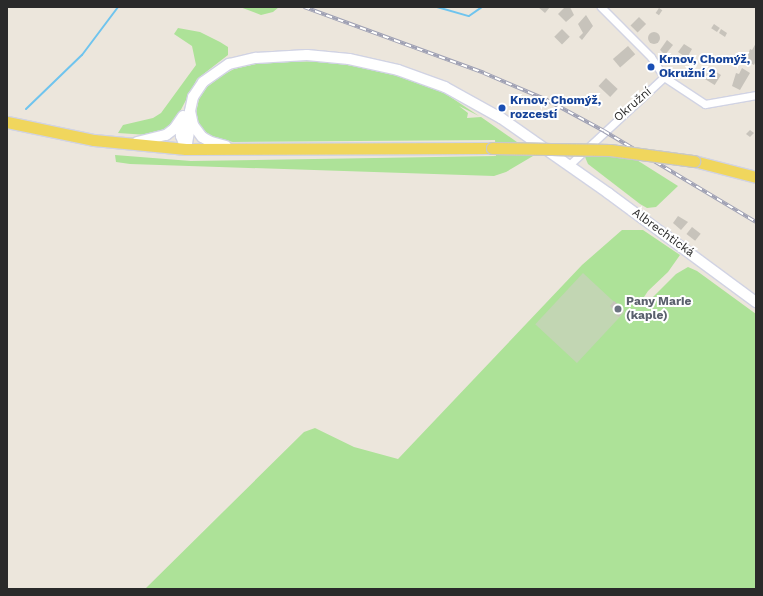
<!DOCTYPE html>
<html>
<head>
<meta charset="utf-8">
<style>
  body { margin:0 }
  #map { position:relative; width:763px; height:596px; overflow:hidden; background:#ece6dc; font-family:"Work Sans",sans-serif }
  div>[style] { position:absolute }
  .green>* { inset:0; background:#ade298 }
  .cemetery>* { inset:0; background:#c2d6b3; transform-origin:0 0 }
  .stream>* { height:2px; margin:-1px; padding:0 1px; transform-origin:1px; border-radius:1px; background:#6fc4ee }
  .building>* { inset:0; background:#c7c3bb; transform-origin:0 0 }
  .round { border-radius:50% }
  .roads { filter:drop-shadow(1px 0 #d1d3e3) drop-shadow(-1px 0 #d1d3e3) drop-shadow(0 1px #d1d3e3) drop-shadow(0 -1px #d1d3e3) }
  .minor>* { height:7px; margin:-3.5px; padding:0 3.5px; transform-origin:3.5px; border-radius:3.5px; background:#fff }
  .secondary>* { height:10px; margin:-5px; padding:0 5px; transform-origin:5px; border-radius:5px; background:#fff }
  .primary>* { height:11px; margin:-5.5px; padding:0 5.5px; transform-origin:5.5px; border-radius:5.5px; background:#f0d65d }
  .rail>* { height:3.5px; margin-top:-1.75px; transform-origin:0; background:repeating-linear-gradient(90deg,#fff 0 6px,#9ea0b4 0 12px); box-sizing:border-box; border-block:1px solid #9ea0b4 }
  .bridges { filter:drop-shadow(1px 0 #c8c8c8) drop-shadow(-1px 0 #c8c8c8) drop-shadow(0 1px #c8c8c8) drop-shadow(0 -1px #c8c8c8) }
  .primary-bridge>* { height:11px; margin:-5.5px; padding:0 5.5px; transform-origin:5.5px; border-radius:5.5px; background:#f0d65d }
  .dots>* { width:11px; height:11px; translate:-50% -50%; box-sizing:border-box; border:2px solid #fff; border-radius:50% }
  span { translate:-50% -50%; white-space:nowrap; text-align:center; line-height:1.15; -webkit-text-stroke:4px #fff; paint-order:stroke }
  .transit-label { font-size:12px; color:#164399; font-weight:700 }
  .left { translate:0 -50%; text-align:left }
  .street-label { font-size:12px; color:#2a2a2a }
  .worship-label { font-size:12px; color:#5b616d; font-weight:700 }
  .frame { position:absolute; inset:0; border:8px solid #2a2a2a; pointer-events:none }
</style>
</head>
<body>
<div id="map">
  <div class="green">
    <i style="clip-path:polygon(240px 7px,279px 7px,273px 12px,261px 15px)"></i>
    <i style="clip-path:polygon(178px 28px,200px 32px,220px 42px,228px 47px,228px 55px,197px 79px,175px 121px,167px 129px,148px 135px,118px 133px,123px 125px,153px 118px,161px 113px,196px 65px,192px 46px,174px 34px)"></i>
    <i style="clip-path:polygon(322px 61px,379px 70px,418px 80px,440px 90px,479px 116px,459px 106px,468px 113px,467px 118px,481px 117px,537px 156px,533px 156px,506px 172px,494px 176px,130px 164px,116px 162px,115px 155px,191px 161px,496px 156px,495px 140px,233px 142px,214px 138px,206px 134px,199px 125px,196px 113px,199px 99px,207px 87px,223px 75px,234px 69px,261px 63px)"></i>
    <i style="clip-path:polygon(599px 144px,613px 145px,678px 186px,656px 207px,647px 208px,640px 204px,588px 164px,585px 157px)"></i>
    <i style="clip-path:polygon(622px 230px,643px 230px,680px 255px,668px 272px,648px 291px,644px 297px,645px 301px,650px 300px,676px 274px,688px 267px,697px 271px,756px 314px,756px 589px,145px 589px,304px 432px,315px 428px,354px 447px,398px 459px,582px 265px)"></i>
  </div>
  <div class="cemetery">
    <i style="left:583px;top:273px;width:57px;height:70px;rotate:43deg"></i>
  </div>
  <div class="stream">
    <i style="left:437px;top:7px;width:33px;rotate:16deg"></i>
    <i style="left:469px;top:16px;width:16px;rotate:-35deg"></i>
    <i style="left:26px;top:109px;width:78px;rotate:-44deg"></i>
    <i style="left:82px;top:55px;width:60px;rotate:-53.1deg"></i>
  </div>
  <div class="building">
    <i style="clip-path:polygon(538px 7px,550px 7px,545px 13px)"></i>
    <i style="clip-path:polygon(565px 7px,570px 7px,574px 15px,566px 22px,558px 14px)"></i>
    <i style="left:659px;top:8px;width:4px;height:6px;rotate:34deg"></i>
    <i style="clip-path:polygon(586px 15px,593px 26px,582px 40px,579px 37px,583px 33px,578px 24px)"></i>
    <i style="left:639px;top:17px;width:10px;height:12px;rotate:45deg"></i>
    <i style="left:714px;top:24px;width:7px;height:5px;rotate:34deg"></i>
    <i style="left:562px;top:29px;width:11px;height:11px;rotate:45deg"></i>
    <i style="clip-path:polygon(721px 29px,727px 33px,725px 37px,719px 33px)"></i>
    <i class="round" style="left:648px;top:32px;width:12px;height:12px"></i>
    <i style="clip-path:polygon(667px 40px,673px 45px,665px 55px,660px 50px)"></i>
    <i style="clip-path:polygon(756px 43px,756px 61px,754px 65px,746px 61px,750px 49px,752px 50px)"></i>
    <i style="clip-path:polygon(684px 44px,692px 49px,687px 58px,678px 52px)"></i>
    <i style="left:628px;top:46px;width:11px;height:20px;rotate:49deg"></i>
    <i style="left:710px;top:68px;width:13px;height:12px;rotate:32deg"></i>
    <i style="clip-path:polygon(742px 68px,750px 73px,740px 90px,732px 86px,736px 73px,739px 74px)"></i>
    <i style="left:606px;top:78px;width:16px;height:11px;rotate:43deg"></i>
    <i style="clip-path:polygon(750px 130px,754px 133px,750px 137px,746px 134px)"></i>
    <i style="clip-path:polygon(678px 216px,688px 222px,681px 230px,673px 223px)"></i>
    <i style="left:692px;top:227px;width:11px;height:9px;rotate:38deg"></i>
    <i style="clip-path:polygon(614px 301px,624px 310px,619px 317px,616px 315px,618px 313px,610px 306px)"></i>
  </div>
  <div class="roads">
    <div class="minor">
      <i style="left:664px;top:77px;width:49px;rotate:33.4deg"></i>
      <i style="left:705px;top:104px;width:52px;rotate:-10deg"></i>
      <i style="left:569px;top:165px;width:129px;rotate:-42.8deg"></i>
      <i style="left:664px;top:77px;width:24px;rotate:-123deg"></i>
      <i style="left:651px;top:57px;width:71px;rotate:-135deg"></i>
    </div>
    <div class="secondary">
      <i style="left:182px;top:120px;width:16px;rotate:94deg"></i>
      <i style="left:181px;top:136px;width:14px;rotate:69deg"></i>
      <i style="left:137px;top:142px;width:30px;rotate:-14deg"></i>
      <i style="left:166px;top:135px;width:10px;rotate:-37deg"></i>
      <i style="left:174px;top:129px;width:16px;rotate:-55deg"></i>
      <i style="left:226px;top:146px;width:16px;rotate:-165deg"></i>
      <i style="left:211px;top:142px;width:10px;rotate:-151deg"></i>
      <i style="left:202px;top:137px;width:15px;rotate:-127deg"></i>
      <i style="left:193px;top:125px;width:14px;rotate:-102deg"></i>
      <i style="left:190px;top:111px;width:14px;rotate:-78deg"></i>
      <i style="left:193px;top:97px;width:18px;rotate:-56deg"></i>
      <i style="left:203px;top:82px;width:32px;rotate:-35deg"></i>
      <i style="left:229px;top:64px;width:28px;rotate:-13deg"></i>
      <i style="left:256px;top:58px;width:51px;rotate:-3.4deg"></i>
      <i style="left:307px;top:55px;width:42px;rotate:5.4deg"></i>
      <i style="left:349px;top:59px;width:50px;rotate:12.7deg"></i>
      <i style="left:398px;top:70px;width:50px;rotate:19.9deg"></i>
      <i style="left:445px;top:87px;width:64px;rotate:29deg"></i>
      <i style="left:501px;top:118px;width:131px;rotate:35deg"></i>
      <i style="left:608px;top:193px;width:184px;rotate:36.4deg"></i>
      <i style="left:186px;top:149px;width:28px;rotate:-80deg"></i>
    </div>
    <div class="primary">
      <i style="left:7px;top:122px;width:89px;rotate:11.7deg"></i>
      <i style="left:94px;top:140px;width:92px;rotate:5.6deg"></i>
      <i style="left:186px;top:149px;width:306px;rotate:-0.2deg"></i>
      <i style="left:694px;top:161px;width:64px;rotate:14.5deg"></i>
    </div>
  </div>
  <div class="rail">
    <i style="left:304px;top:7px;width:192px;rotate:20.1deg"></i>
    <i style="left:484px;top:73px;width:69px;rotate:23.2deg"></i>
    <i style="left:547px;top:100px;width:65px;rotate:28.5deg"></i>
    <i style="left:604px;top:131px;width:177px;rotate:30.9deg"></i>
  </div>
  <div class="bridges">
    <div class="primary-bridge">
      <i style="left:492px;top:148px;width:118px;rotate:1deg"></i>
      <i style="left:610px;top:150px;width:85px;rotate:7.5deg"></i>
    </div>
  </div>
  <div class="dots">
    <i style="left:651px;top:67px;background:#1a4fb4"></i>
    <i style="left:502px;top:108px;background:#1a4fb4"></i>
    <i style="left:618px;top:309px;background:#6b7280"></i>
  </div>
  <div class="transit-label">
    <span class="left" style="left:659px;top:67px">Krnov, Chomýž,<br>Okružní 2</span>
    <span class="left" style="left:510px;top:108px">Krnov, Chomýž,<br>rozcestí</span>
  </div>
  <div class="street-label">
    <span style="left:633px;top:105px;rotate:-41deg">Okružní</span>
    <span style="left:663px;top:233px;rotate:36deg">Albrechtická</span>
  </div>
  <div class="worship-label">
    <span class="left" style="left:626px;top:309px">Pany Marie<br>(kaple)</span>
  </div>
  <div class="frame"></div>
</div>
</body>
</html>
